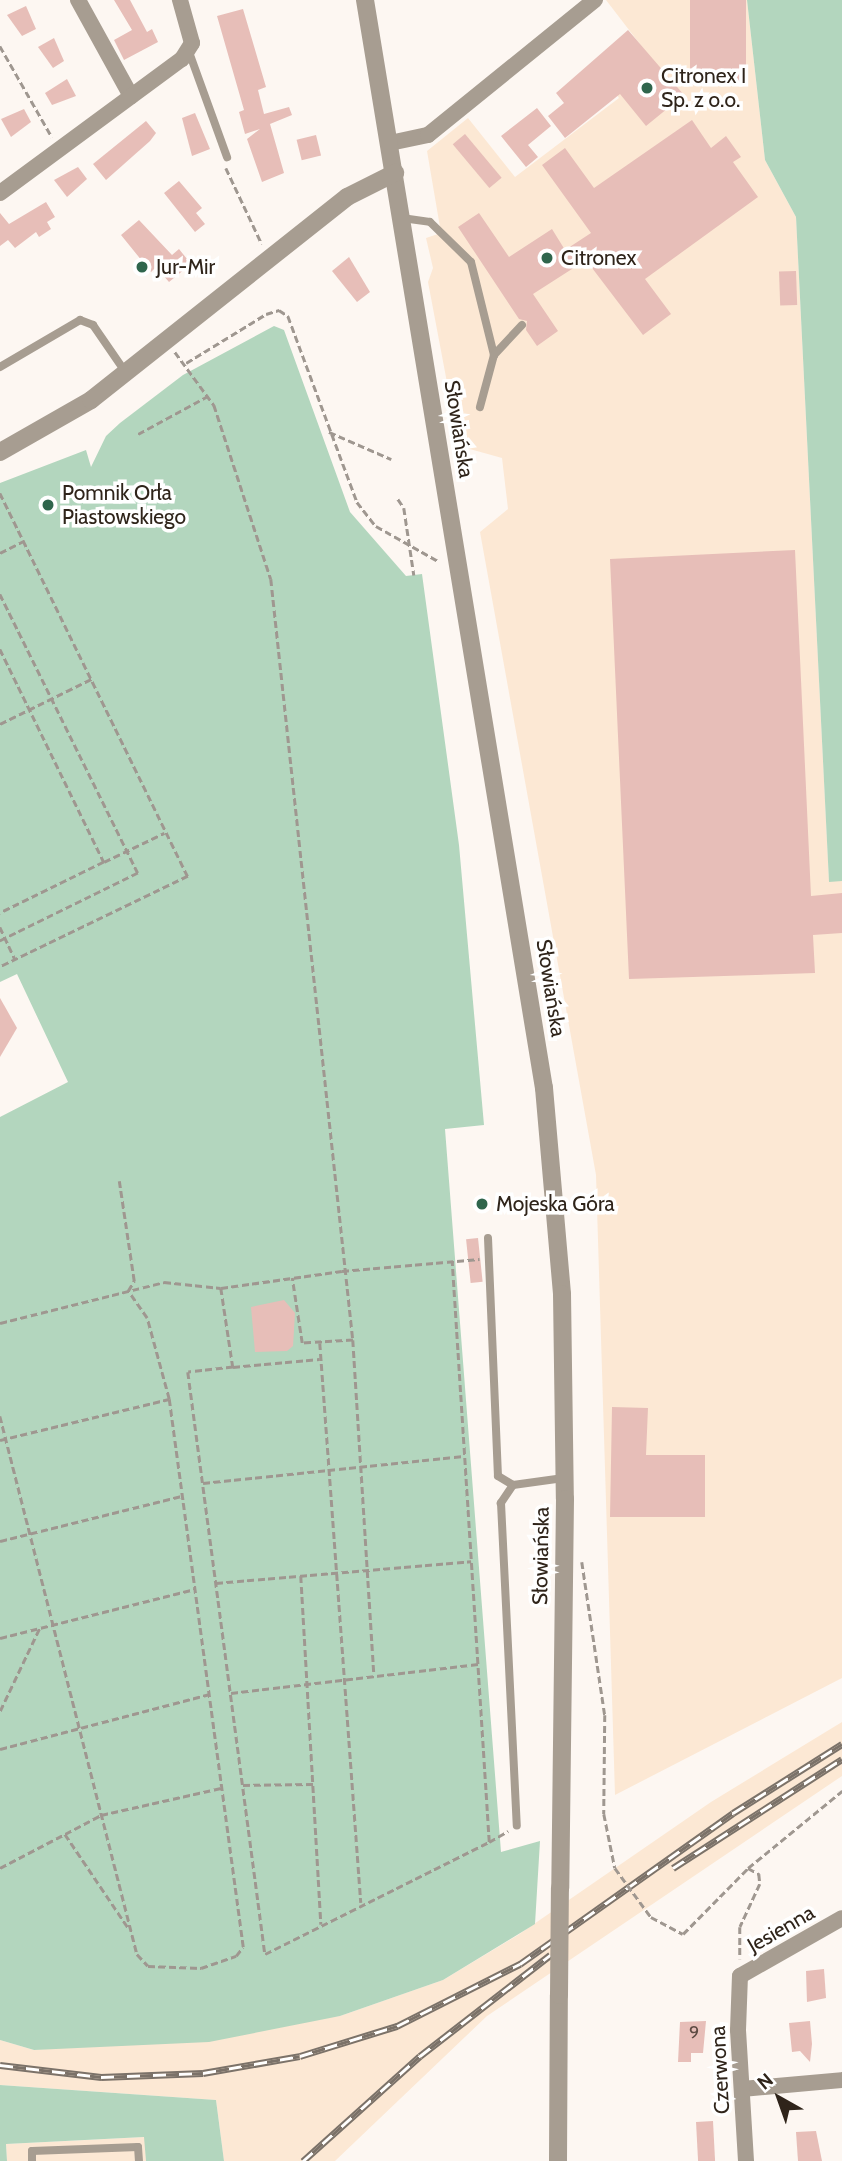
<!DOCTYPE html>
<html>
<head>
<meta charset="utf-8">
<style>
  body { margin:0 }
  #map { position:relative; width:842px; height:2161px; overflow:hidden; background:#fdf7f2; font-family:Cabin,sans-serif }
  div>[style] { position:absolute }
  .built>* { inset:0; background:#fce8d4 }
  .green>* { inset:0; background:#b3d6be }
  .building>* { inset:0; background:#e7beb8; transform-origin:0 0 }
  .path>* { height:2.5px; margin-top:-1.25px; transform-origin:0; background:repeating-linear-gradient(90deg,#9f9790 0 7px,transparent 0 10.5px) }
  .service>* { height:8px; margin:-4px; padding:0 4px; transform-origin:4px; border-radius:4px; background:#a79d91 }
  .minor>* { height:16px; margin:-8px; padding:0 8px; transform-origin:8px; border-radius:8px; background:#a79d91 }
  .tertiary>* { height:18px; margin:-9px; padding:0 9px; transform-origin:9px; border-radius:9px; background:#a79d91 }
  .rail>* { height:7px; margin-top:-3.5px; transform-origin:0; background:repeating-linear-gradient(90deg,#fff 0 13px,#7b7269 0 26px); box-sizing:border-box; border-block:2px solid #7b7269 }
  .path-bridge>* { height:2.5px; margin-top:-1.25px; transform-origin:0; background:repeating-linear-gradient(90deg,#9f9790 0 7px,transparent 0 10.5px) }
  .tertiary-bridge>* { height:18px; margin:-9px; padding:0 9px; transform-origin:9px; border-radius:9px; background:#a79d91 }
  .dots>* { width:19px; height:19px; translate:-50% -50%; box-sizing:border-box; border:4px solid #fff; border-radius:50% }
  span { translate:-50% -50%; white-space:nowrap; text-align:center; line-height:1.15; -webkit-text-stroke:7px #fff; paint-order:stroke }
  .number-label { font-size:18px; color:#5d4a42 }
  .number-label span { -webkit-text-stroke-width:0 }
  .poi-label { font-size:21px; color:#2f241a }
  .left { translate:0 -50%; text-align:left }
  .street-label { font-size:21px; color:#2f241a }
  .north { position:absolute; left:744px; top:2063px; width:70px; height:70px; -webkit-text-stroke:5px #fff; paint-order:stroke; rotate:320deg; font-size:19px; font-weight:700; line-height:28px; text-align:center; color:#2f241a }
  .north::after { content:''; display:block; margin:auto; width:24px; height:32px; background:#2f241a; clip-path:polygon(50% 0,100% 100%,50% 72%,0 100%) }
</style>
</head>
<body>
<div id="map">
  <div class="built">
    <i style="clip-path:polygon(606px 0,747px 0,765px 160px,796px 217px,829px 881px,842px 881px,842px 1678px,615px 1795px,596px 1175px,480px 532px,508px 509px,502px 458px,459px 446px,428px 282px,433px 268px,426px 238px,441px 233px,427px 151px,468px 118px,515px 177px,619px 98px,608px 82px,646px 52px)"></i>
    <i style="clip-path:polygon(842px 1722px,842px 1776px,487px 2016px,335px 2161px,224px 2161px,216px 2100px,0 2085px,0 2040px,34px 2050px,340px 2016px,443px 1980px,518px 1935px,711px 1802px)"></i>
    <i style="clip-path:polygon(145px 2137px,146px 2161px,7px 2161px,6px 2144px)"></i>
  </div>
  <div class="green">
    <i style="clip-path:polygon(747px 0,842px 0,842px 881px,829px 882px,796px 217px,765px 160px)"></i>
    <i style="clip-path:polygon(274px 326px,284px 330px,350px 512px,406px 576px,422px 574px,459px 845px,484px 1125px,445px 1129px,501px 1852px,540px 1841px,535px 1924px,443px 1980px,340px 2016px,209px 2042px,34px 2050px,0 2040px,0 1117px,68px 1082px,17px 974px,0 982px,0 483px,86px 450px,91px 467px,106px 436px,120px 423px,183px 375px)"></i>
    <i style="clip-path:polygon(0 2085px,216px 2100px,224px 2161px,146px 2161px,144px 2137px,6px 2144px,7px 2161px,0 2161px)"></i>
  </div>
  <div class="building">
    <i style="clip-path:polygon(114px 0,130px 0,147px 32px,152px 29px,158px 42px,124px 60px,114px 40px,132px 30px)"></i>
    <i style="left:690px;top:0;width:56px;height:85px"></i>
    <i style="clip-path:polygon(26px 6px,36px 29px,22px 36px,7px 15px)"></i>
    <i style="clip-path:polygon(243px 9px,266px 87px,258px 90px,264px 114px,289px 107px,292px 115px,270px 124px,284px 173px,262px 182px,247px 139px,260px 129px,245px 134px,239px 112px,244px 110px,217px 16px)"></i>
    <i style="clip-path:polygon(628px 30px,684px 95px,646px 126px,620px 94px,565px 138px,548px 116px,564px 103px,556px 93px)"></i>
    <i style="clip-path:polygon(54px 38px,64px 61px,53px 68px,38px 47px)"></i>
    <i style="clip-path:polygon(67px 79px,76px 96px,52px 105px,45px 93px)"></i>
    <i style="clip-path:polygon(537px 108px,551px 126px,528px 145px,538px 157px,526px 167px,501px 136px)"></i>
    <i style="clip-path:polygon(24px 109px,31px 122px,11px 137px,1px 119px)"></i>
    <i style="clip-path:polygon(195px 113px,210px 149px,192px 156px,182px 118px)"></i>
    <i style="clip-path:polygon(692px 120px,711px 148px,726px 136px,741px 157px,733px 162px,758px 197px,645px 279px,671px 314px,643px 335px,586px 260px,533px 294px,558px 331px,537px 346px,526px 330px,527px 321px,519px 319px,458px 227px,479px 213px,509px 257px,552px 229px,565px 250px,591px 233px,542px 165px,565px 148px,594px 188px)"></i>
    <i style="clip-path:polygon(146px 121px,156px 133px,150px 141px,106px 180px,93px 164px)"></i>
    <i style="left:465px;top:134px;width:57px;height:16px;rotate:50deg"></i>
    <i style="left:316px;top:135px;width:21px;height:20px;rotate:76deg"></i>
    <i style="clip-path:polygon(78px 167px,87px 179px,67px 197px,54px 180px)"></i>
    <i style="clip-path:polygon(179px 181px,202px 208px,196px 213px,205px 224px,195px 232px,164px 193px)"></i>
    <i style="clip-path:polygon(46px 202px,55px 217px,47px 222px,51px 229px,39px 237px,36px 232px,15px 248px,8px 240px,0 246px,0 213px,9px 224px)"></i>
    <i style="clip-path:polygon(139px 220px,172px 255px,179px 249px,191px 264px,169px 282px,156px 267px,151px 272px,121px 235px)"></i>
    <i style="clip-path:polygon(349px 257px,370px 292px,357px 302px,332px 271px)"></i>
    <i style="left:796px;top:271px;width:34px;height:17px;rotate:88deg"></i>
    <i style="clip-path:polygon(795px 550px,811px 896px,842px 893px,842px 933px,813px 935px,815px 973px,629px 979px,610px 559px)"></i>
    <i style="clip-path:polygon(0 998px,17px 1028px,0 1057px)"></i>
    <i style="left:478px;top:1238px;width:44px;height:12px;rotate:84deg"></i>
    <i style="clip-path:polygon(284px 1300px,295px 1313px,293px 1346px,287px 1351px,255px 1352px,251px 1307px)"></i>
    <i style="clip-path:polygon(612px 1407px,648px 1408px,646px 1455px,705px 1455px,705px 1517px,610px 1517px)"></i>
    <i style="clip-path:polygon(824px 1969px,826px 1998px,807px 2002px,806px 1971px)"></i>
    <i style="clip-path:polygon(706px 2021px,703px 2053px,691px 2053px,691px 2062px,678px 2062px,680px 2022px)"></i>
    <i style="clip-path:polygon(810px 2021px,812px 2044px,810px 2062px,800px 2051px,792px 2052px,789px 2023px)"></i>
    <i style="left:713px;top:2121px;width:40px;height:17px;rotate:87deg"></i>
    <i style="clip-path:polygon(816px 2131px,822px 2161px,798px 2161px,796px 2132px)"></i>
  </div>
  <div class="path">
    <i style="left:0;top:46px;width:105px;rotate:60.3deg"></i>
    <i style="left:226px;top:168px;width:84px;rotate:64.7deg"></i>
    <i style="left:175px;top:352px;width:66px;rotate:53.7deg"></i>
    <i style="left:214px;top:405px;width:183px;rotate:71.9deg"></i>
    <i style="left:271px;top:579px;width:765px;rotate:83.85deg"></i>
    <i style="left:353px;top:1340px;width:51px;rotate:176.6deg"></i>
    <i style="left:302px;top:1343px;width:66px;rotate:-98.7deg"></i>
    <i style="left:186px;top:363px;width:94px;rotate:-31.5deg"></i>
    <i style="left:266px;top:314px;width:14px;rotate:-17deg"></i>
    <i style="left:279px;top:310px;width:11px;rotate:34deg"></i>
    <i style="left:288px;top:316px;width:198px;rotate:69.6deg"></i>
    <i style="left:357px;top:502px;width:31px;rotate:52deg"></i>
    <i style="left:376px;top:526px;width:71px;rotate:29.4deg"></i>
    <i style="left:329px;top:432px;width:68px;rotate:23.5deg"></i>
    <i style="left:138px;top:434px;width:80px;rotate:-28.5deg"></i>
    <i style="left:0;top:493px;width:427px;rotate:63.9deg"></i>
    <i style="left:188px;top:876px;width:209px;rotate:154.2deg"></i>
    <i style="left:398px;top:499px;width:11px;rotate:56deg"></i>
    <i style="left:404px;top:508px;width:68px;rotate:81.5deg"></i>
    <i style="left:0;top:553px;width:27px;rotate:-27deg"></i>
    <i style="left:0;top:594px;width:311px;rotate:63.7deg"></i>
    <i style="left:138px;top:873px;width:154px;rotate:153.8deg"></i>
    <i style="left:0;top:649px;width:237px;rotate:64deg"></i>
    <i style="left:104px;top:862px;width:116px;rotate:153.9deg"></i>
    <i style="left:0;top:724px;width:102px;rotate:-26.3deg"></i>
    <i style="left:104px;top:862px;width:67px;rotate:-25.8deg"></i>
    <i style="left:0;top:927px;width:35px;rotate:65deg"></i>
    <i style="left:221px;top:1288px;width:80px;rotate:81.4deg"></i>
    <i style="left:233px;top:1367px;width:45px;rotate:173.7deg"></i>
    <i style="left:188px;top:1372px;width:587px;rotate:82.46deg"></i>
    <i style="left:265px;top:1954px;width:250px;rotate:-26.6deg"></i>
    <i style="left:489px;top:1842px;width:581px;rotate:-93.65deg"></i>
    <i style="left:0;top:1323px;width:169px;rotate:-14deg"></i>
    <i style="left:164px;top:1282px;width:57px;rotate:6deg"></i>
    <i style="left:221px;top:1288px;width:122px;rotate:-8deg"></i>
    <i style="left:342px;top:1271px;width:138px;rotate:-5deg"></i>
    <i style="left:353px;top:1340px;width:335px;rotate:86.4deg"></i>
    <i style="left:320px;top:1343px;width:561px;rotate:85.81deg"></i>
    <i style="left:233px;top:1367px;width:87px;rotate:-5.3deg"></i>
    <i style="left:0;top:1416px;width:555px;rotate:75.71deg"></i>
    <i style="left:137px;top:1954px;width:16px;rotate:47deg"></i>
    <i style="left:148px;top:1966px;width:53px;rotate:2.2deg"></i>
    <i style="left:201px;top:1968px;width:37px;rotate:-19deg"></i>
    <i style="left:236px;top:1956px;width:11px;rotate:-52deg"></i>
    <i style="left:243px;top:1947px;width:553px;rotate:-97.69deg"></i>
    <i style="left:169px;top:1399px;width:84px;rotate:-105.2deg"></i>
    <i style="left:147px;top:1318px;width:33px;rotate:-125deg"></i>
    <i style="left:128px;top:1291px;width:12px;rotate:-59deg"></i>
    <i style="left:134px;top:1281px;width:101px;rotate:-98.5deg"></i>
    <i style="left:0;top:1440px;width:174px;rotate:-13.6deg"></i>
    <i style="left:203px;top:1483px;width:262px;rotate:-5.9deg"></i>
    <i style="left:0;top:1541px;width:187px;rotate:-13.9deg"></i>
    <i style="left:582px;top:1562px;width:155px;rotate:81.5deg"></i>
    <i style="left:605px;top:1715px;width:99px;rotate:90.6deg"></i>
    <i style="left:604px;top:1814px;width:55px;rotate:78.5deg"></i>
    <i style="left:301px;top:1576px;width:349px;rotate:86.7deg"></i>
    <i style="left:216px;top:1583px;width:256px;rotate:-4.9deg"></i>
    <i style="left:0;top:1638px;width:201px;rotate:-14.1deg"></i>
    <i style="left:231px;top:1693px;width:249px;rotate:-6.7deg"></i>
    <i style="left:0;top:1711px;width:93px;rotate:-64.5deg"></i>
    <i style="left:0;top:1749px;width:216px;rotate:-14.7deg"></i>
    <i style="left:243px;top:1785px;width:70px;rotate:-0.8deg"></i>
    <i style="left:65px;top:1834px;width:41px;rotate:-27.8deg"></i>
    <i style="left:101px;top:1815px;width:123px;rotate:-12.7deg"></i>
    <i style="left:489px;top:1842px;width:22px;rotate:-30deg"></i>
    <i style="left:0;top:1868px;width:73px;rotate:-27.6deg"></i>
    <i style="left:65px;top:1834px;width:115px;rotate:56deg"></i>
    <i style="left:748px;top:1868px;width:122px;rotate:-39.3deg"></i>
    <i style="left:651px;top:1917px;width:36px;rotate:28deg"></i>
    <i style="left:683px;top:1934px;width:93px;rotate:-45.4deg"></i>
    <i style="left:748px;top:1868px;width:13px;rotate:29deg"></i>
    <i style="left:759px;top:1874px;width:10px;rotate:84deg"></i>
    <i style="left:760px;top:1884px;width:47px;rotate:114.9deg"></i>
    <i style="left:740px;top:1927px;width:32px;rotate:90deg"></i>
  </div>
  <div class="service">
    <i style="left:189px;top:52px;width:112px;rotate:70.1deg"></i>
    <i style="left:402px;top:218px;width:28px;rotate:8deg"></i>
    <i style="left:430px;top:222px;width:57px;rotate:44.3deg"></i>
    <i style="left:471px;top:262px;width:96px;rotate:76.1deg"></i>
    <i style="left:494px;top:355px;width:54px;rotate:105.1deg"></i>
    <i style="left:494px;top:355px;width:41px;rotate:-47deg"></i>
    <i style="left:0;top:367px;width:93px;rotate:-30.4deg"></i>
    <i style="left:80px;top:320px;width:14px;rotate:21deg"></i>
    <i style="left:93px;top:325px;width:58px;rotate:55.5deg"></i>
    <i style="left:488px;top:1238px;width:238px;rotate:87.6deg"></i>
    <i style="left:498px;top:1476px;width:17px;rotate:31deg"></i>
    <i style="left:513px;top:1485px;width:51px;rotate:-7.8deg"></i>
    <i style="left:513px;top:1485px;width:22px;rotate:124deg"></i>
    <i style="left:501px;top:1503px;width:323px;rotate:87.2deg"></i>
    <i style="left:32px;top:2161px;width:10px;rotate:-90deg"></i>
    <i style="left:32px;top:2151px;width:106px;rotate:-2.2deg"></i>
    <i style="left:138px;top:2147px;width:14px;rotate:86deg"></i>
  </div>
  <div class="minor">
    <i style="left:78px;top:0;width:110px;rotate:61.1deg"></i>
    <i style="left:390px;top:143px;width:39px;rotate:-12deg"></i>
    <i style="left:428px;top:135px;width:215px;rotate:-39deg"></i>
    <i style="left:0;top:193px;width:226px;rotate:-36.4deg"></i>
    <i style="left:182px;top:59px;width:19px;rotate:-58deg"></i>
    <i style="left:192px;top:43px;width:45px;rotate:-105.6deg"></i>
    <i style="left:742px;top:2089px;width:100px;rotate:-5.1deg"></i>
    <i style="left:746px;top:2161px;width:131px;rotate:-93.5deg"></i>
    <i style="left:738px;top:2030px;width:54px;rotate:-87.9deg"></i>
    <i style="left:740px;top:1976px;width:117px;rotate:-29.6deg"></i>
  </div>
  <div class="tertiary">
    <i style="left:365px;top:0;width:1103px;rotate:80.66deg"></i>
    <i style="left:544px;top:1088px;width:207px;rotate:85deg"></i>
    <i style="left:562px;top:1294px;width:205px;rotate:89.2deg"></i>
    <i style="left:565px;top:1499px;width:389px;rotate:90.7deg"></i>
    <i style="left:0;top:452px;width:105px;rotate:-29.7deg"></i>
    <i style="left:91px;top:400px;width:327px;rotate:-38.4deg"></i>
    <i style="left:347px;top:197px;width:54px;rotate:-26.6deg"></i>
    <i style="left:558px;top:2161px;width:166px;rotate:-89.7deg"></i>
  </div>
  <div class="rail">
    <i style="left:673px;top:1868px;width:201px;rotate:-32.8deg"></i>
    <i style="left:0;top:2065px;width:102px;rotate:6.8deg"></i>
    <i style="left:101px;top:2077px;width:102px;rotate:-2.2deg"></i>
    <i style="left:203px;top:2073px;width:98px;rotate:-9.9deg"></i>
    <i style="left:300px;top:2056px;width:102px;rotate:-17.2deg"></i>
    <i style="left:397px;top:2026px;width:138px;rotate:-26.8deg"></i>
    <i style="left:520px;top:1964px;width:261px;rotate:-35.3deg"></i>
    <i style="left:733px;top:1813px;width:129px;rotate:-32.3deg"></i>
    <i style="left:303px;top:2161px;width:157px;rotate:-41.9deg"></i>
    <i style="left:420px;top:2056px;width:165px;rotate:-37.8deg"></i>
  </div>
  <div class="path-bridge">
    <i style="left:615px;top:1868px;width:61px;rotate:53.7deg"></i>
  </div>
  <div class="tertiary-bridge">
    <i style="left:559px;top:1995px;width:107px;rotate:-89.5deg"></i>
  </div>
  <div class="dots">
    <i style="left:647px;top:88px;background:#2f654c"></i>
    <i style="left:547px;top:258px;background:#2f654c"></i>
    <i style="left:142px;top:267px;background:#2f654c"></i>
    <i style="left:48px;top:505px;background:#2f654c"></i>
    <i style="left:482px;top:1204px;background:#2f654c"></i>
  </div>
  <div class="number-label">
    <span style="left:694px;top:2033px">9</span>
  </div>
  <div class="poi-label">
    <span class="left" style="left:661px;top:88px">Citronex I<br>Sp. z o.o.</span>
    <span class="left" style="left:561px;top:258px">Citronex</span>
    <span class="left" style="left:156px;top:267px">Jur-Mir</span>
    <span class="left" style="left:62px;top:505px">Pomnik Orła<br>Piastowskiego</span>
    <span class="left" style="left:496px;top:1204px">Mojeska Góra</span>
  </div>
  <div class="street-label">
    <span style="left:459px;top:429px;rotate:81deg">Słowiańska</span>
    <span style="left:551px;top:988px;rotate:81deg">Słowiańska</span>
    <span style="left:541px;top:1556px;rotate:-89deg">Słowiańska</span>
    <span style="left:781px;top:1929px;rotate:-30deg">Jesienna</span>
    <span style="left:720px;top:2070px;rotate:-93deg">Czerwona</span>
  </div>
  <div class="north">N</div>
</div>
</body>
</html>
